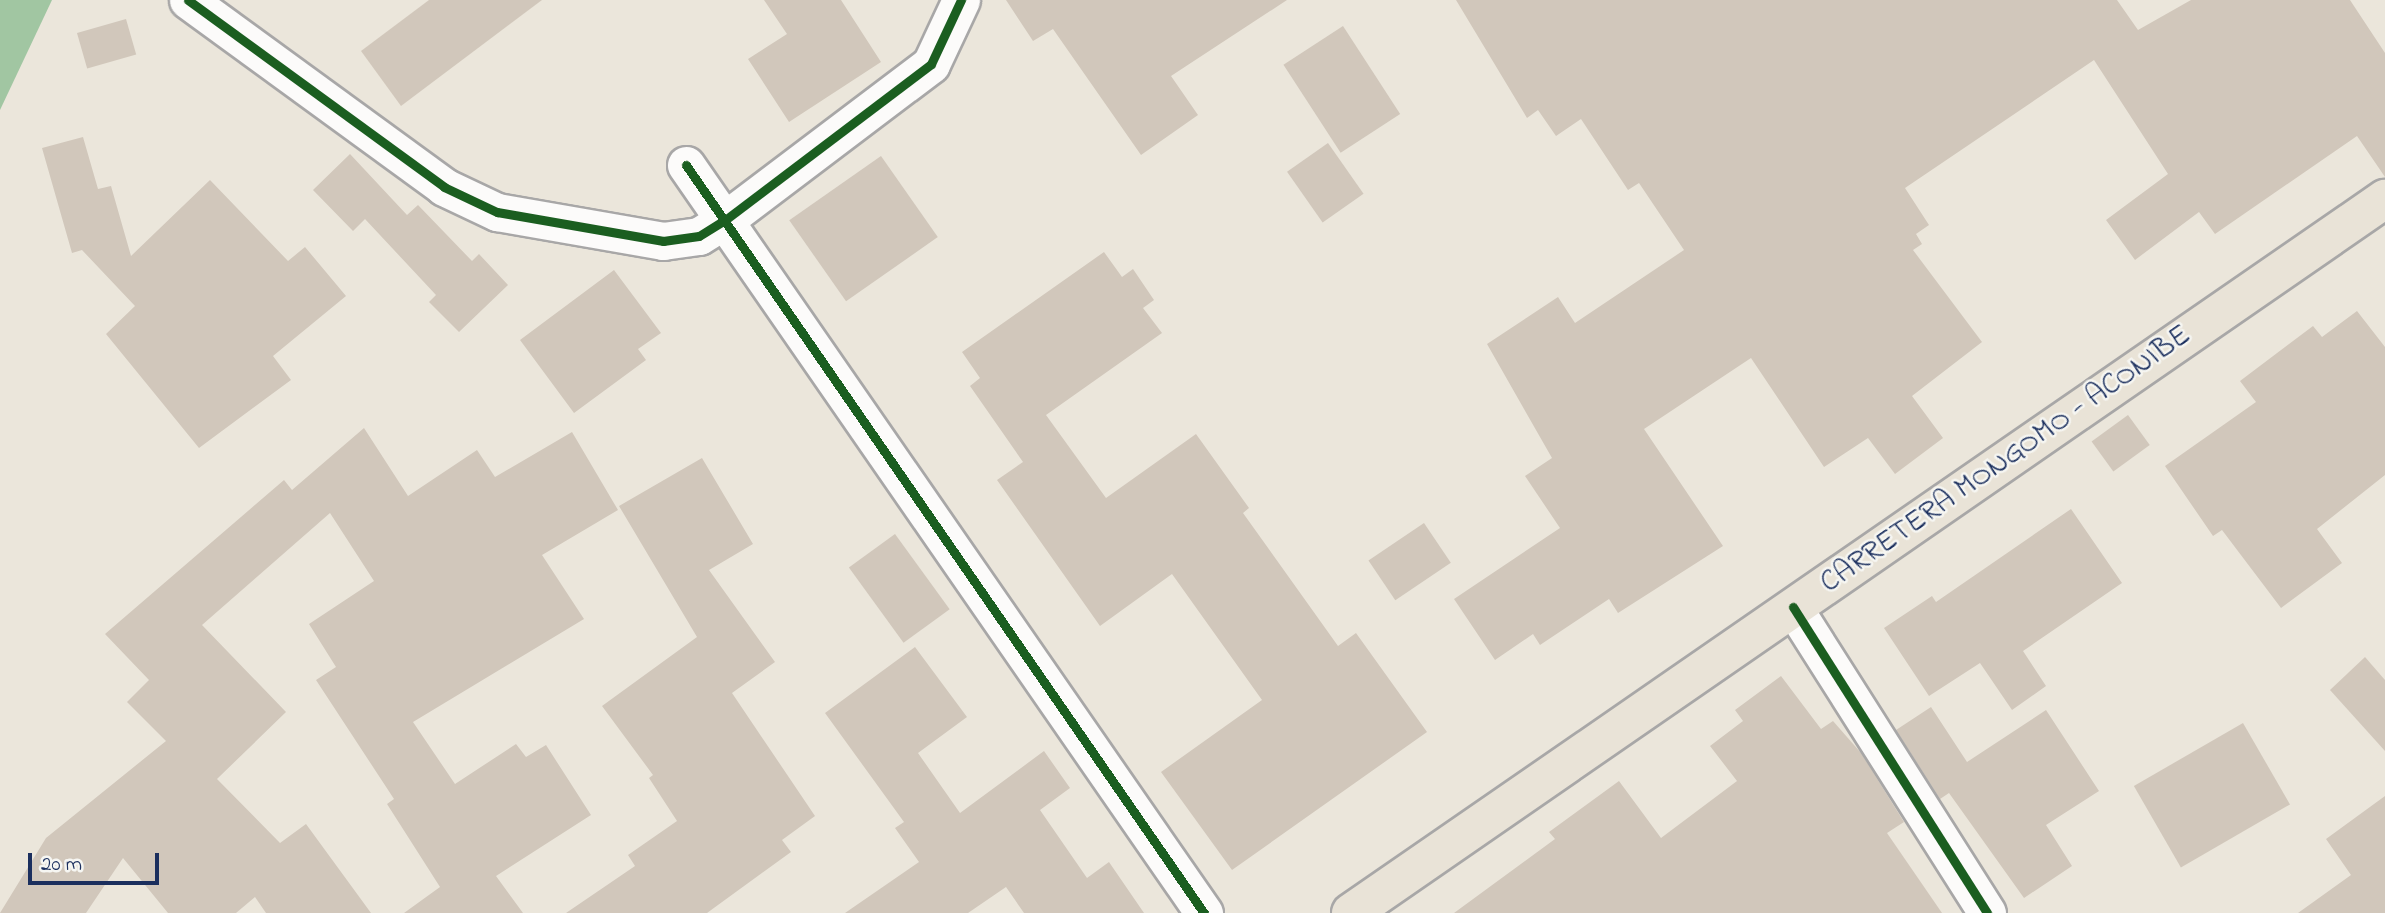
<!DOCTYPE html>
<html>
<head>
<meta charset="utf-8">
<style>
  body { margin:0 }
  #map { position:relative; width:2385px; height:913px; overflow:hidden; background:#ebe6db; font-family:"Indie Flower",sans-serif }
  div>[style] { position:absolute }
  .forest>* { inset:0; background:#a1c6a2 }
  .building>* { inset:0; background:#d1c7bb; transform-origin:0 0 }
  .roads { filter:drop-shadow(2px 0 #a8a7a7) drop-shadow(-2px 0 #a8a7a7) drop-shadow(0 2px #a8a7a7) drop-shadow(0 -2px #a8a7a7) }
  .minor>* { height:37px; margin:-18.5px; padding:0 18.5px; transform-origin:18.5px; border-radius:18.5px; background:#fcfbfa }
  .primary>* { height:38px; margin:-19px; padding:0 19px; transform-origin:19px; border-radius:19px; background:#e9e3d7 }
  .cycleway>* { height:9px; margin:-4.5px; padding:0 4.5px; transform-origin:4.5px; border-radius:4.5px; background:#1b5e20 }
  span { translate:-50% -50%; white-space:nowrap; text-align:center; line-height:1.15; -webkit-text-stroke:5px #f6f6f2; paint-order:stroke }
  .street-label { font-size:30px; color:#1b2f5e }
  .scale { position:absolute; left:28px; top:853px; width:131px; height:32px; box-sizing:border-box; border:4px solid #1b2f5e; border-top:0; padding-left:9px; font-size:21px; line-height:24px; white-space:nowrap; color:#1b2f5e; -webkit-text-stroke:5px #f6f6f2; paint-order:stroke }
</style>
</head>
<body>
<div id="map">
  <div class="forest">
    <i style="clip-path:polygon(0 0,52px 0,0 110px)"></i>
  </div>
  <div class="building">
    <i style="clip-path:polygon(429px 0,542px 0,401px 106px,361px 51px)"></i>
    <i style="clip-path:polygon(764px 0,841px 0,881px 62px,789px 122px,748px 59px,787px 34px)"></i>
    <i style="clip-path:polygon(1006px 0,1287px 0,1171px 76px,1198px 115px,1141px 155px,1053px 29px,1033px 41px)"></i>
    <i style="clip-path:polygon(1456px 0,2117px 0,2138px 30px,2191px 0,2350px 0,2385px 53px,2385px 177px,2357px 136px,2215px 234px,2199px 212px,2135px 260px,2106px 220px,2168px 174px,2094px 60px,1905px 188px,1929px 225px,1916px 234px,1922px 244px,1913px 250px,1982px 342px,1912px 396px,1943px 438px,1895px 474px,1868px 438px,1824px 467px,1751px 358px,1644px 429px,1723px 546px,1618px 613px,1609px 599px,1540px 645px,1533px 634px,1495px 660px,1454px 599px,1560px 528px,1525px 476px,1552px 458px,1487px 344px,1558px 297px,1575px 323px,1684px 250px,1639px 183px,1628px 190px,1581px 119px,1556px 136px,1538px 110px,1527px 118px)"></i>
    <i style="left:126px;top:19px;width:37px;height:51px;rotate:74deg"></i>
    <i style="left:1343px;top:26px;width:105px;height:71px;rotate:57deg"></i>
    <i style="clip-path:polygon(83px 137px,98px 189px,111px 186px,131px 256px,210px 180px,288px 261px,305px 247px,346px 296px,273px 356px,291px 380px,199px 448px,106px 334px,135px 306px,82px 250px,72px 253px,42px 148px)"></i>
    <i style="left:1328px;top:143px;width:62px;height:50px;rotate:55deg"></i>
    <i style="clip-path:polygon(350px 154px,407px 215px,418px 205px,472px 261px,479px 254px,508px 285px,459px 332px,429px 302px,436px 295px,365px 219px,353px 231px,313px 190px)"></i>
    <i style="left:881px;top:156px;width:99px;height:112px;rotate:55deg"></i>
    <i style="clip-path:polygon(1104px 252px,1122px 277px,1133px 269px,1154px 300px,1143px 308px,1162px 333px,1046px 415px,1106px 498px,1196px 434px,1249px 508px,1243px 513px,1338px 646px,1356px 633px,1427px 732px,1232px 870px,1161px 772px,1262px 700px,1172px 574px,1100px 626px,997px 480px,1023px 462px,970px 386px,980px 378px,962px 352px)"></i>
    <i style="clip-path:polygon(614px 270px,661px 333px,638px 349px,646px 360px,574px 413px,520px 340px)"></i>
    <i style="clip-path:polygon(2357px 311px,2385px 347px,2385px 475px,2317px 529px,2342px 563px,2281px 608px,2222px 530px,2213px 536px,2165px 466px,2256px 402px,2240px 381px,2313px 326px,2322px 337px)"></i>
    <i style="left:2128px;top:415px;width:37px;height:45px;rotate:54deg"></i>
    <i style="clip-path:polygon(364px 428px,408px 496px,477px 450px,495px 477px,572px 432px,618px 510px,542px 555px,584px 619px,413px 722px,455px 784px,516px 744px,526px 757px,546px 745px,591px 815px,496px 876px,523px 913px,404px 913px,440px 887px,387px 804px,394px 799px,316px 680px,336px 667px,309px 624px,374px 581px,330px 513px,202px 625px,286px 712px,217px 779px,280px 843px,306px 824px,371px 913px,266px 913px,255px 897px,236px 913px,168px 913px,123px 858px,86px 913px,0 913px,46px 838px,166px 741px,127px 702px,149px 680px,105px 634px,284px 480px,292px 490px)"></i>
    <i style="clip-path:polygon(702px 458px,753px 544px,709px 570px,775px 662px,732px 693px,815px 816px,782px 840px,791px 852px,707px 913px,566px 913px,635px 866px,628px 855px,677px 821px,649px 778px,653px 775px,602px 706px,697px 637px,619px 506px)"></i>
    <i style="clip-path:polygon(2071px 509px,2122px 583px,2023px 651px,2046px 686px,2012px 710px,1980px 663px,1929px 696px,1884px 628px,1932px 596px,1936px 602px)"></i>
    <i style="left:1424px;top:523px;width:48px;height:67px;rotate:56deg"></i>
    <i style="left:895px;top:534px;width:93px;height:57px;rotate:54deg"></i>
    <i style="clip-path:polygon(915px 647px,967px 717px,918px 753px,960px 813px,1044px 751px,1070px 788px,1040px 810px,1087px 878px,1109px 862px,1144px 913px,1024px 913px,1006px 887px,968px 913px,845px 913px,919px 862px,895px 828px,904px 822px,825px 713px)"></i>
    <i style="clip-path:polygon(2365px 657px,2385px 680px,2385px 751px,2330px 690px)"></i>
    <i style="clip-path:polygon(1781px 676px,1821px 729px,1833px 721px,1861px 753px,1904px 822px,1887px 833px,1942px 913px,1454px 913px,1555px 839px,1549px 832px,1619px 781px,1661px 838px,1737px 781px,1710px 746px,1743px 721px,1735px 710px)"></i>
    <i style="clip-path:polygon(1931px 707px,1967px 762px,2046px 710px,2099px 791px,2046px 825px,2072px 866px,2024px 898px,1949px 793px,1940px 799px,1896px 730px)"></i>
    <i style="left:2243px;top:723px;width:94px;height:126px;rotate:60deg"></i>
    <i style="clip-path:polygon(2385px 796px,2385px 913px,2298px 913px,2351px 875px,2326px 839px)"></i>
  </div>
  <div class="roads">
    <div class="minor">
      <i style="left:188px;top:0;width:317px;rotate:36.1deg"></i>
      <i style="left:444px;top:187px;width:59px;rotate:25.3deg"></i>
      <i style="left:497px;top:212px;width:169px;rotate:9.9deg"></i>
      <i style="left:663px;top:241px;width:36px;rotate:-8deg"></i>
      <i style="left:699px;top:236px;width:31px;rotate:-32deg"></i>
      <i style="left:725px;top:220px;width:258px;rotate:-37.1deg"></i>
      <i style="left:931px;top:64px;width:71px;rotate:-64.9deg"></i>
      <i style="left:686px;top:165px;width:910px;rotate:55.3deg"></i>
      <i style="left:1793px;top:607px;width:362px;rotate:57.6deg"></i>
    </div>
    <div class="primary">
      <i style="left:1351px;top:913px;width:1257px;rotate:-34.63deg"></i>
    </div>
  </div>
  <div class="cycleway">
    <i style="left:188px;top:0;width:317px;rotate:36.1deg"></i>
    <i style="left:444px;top:187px;width:59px;rotate:25.3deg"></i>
    <i style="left:497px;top:212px;width:169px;rotate:9.9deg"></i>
    <i style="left:663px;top:241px;width:36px;rotate:-8deg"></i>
    <i style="left:699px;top:236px;width:31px;rotate:-32deg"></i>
    <i style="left:725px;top:220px;width:258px;rotate:-37.1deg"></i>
    <i style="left:931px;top:64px;width:71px;rotate:-64.9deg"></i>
    <i style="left:686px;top:165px;width:910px;rotate:55.3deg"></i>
    <i style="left:1793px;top:607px;width:362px;rotate:57.6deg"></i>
  </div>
  <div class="street-label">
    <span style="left:2006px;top:460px;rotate:-35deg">CARRETERA MONGOMO - ACONIBE</span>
  </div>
  <div class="scale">20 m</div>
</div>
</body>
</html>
